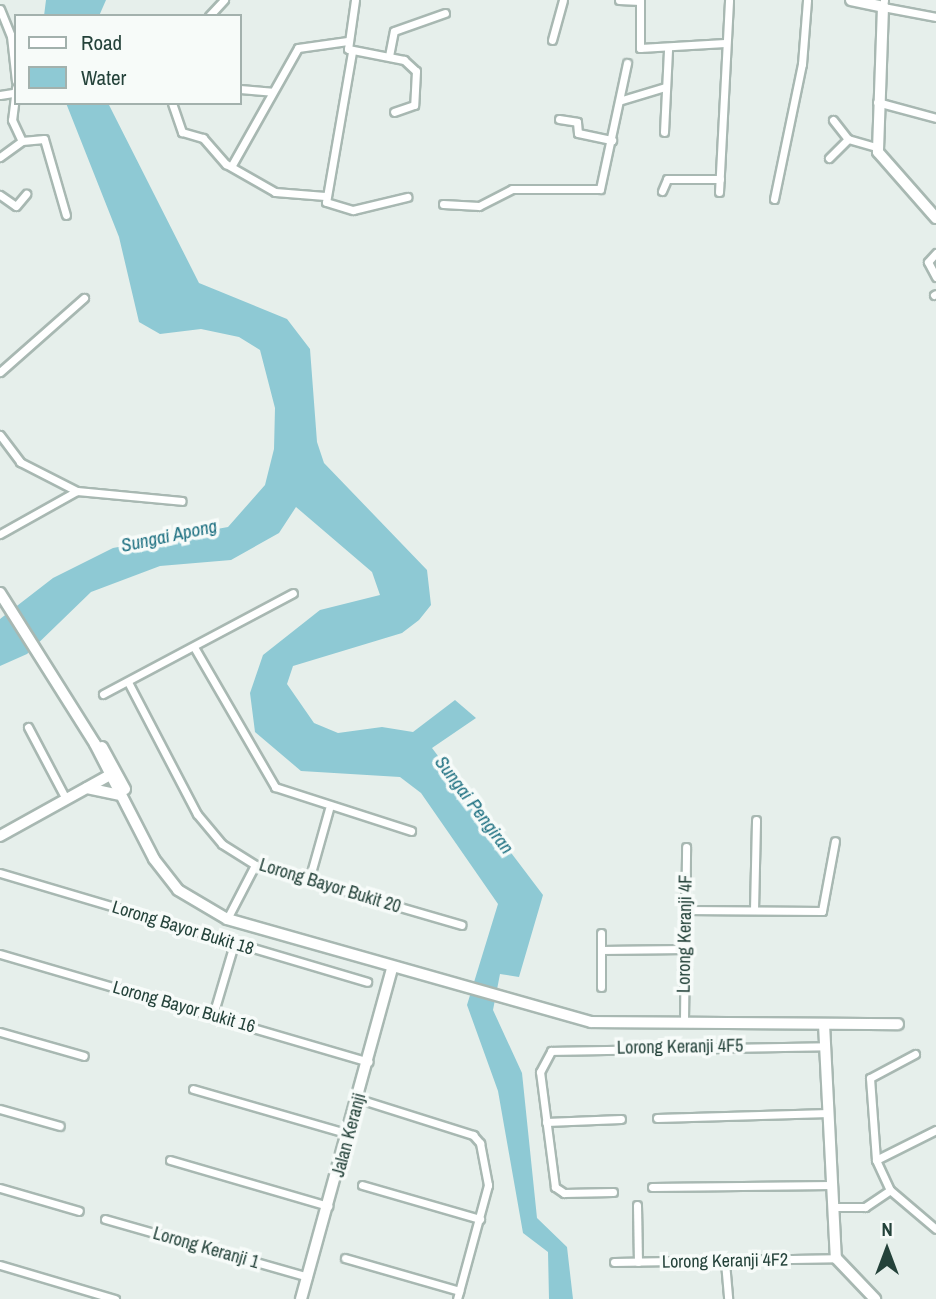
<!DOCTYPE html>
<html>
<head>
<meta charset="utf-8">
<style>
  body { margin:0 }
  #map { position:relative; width:936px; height:1299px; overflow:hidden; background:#e6efeb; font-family:"Archivo Narrow",sans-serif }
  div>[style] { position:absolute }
  .water>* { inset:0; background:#8ec9d4 }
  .roads { filter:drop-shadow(2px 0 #a8b8b2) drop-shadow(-2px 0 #a8b8b2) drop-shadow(0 2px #a8b8b2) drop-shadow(0 -2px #a8b8b2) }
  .street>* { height:7px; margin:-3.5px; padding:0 3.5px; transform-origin:3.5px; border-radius:3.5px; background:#fff }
  .secondary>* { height:10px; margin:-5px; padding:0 5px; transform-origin:5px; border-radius:5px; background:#fff }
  span { translate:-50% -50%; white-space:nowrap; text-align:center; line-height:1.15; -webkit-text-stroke:7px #f7fbf9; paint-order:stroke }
  .street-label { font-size:18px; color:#24423a }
  .water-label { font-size:19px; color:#1c6f80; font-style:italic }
  .legend { position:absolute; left:14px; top:14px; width:228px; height:91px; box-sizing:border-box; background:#f7fbf9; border:2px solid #a3b1ad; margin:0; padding:9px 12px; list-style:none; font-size:21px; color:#24423a }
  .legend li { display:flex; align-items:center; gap:14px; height:35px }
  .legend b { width:35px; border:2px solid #a3b1ad }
  .north { position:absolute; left:852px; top:1215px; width:70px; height:70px; -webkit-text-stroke:5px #f7fbf9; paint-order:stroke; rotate:0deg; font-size:19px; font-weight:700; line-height:28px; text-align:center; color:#24423a }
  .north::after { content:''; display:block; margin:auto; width:24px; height:32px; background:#24423a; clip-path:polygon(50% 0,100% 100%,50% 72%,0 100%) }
</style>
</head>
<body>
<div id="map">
  <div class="water">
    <i style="clip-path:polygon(46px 0,106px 0,99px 16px,44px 16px)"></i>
    <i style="clip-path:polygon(66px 103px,108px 103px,199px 283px,287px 319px,310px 349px,317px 442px,324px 463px,427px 570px,431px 605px,419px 620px,402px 633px,293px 666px,287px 684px,314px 723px,338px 733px,382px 727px,413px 732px,455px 700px,476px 718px,432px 748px,543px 895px,519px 977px,500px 974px,493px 1010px,522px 1073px,537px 1218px,567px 1247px,573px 1299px,549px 1299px,548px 1252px,523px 1233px,498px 1091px,467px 1005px,498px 904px,421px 793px,400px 777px,301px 771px,255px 732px,250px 693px,263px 655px,320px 610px,380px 595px,372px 572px,296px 507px,279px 533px,231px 560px,160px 566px,91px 592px,27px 654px,0 666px,0 619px,53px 578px,113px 548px,228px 527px,265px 485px,274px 449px,275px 408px,260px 350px,239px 337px,201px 329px,160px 334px,139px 322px,119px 237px)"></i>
  </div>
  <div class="roads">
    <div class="street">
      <i style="left:355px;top:0;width:49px;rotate:98.1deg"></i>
      <i style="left:348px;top:49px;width:57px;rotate:11.1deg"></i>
      <i style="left:404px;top:60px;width:16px;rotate:43deg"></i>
      <i style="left:416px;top:71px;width:34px;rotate:93deg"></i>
      <i style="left:414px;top:105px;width:21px;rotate:161deg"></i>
      <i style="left:619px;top:0;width:21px;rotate:3deg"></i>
      <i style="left:640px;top:0;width:48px;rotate:90deg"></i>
      <i style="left:640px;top:48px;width:85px;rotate:-3.4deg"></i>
      <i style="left:884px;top:0;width:7px;rotate:98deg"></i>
      <i style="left:883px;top:7px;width:54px;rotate:10.7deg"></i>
      <i style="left:0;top:9px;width:29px;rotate:68deg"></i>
      <i style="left:11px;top:36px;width:45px;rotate:83.7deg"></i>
      <i style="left:209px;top:16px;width:22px;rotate:-47deg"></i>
      <i style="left:552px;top:40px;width:41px;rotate:-74.6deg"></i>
      <i style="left:352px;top:52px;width:152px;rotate:99.8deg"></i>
      <i style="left:326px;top:202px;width:28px;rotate:17deg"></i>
      <i style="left:353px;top:210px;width:56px;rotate:-13.5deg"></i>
      <i style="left:389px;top:56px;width:25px;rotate:-79deg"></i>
      <i style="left:394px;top:31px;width:54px;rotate:-19.4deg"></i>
      <i style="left:16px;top:88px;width:32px;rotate:97deg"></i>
      <i style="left:12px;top:120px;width:23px;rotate:65deg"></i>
      <i style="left:240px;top:89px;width:32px;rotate:5deg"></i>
      <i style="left:0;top:95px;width:13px;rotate:-9deg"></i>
      <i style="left:622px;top:100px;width:45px;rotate:-16.8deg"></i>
      <i style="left:877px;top:102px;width:61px;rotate:15.2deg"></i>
      <i style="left:172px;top:103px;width:31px;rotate:71deg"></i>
      <i style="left:182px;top:132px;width:22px;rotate:16deg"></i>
      <i style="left:203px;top:138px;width:35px;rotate:49deg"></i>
      <i style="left:226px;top:164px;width:56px;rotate:29.7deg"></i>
      <i style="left:275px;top:192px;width:50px;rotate:4.6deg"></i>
      <i style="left:559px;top:119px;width:18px;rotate:9deg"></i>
      <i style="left:577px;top:122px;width:11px;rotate:85deg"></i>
      <i style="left:578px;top:133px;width:35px;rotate:12deg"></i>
      <i style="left:833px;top:120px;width:24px;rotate:52deg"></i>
      <i style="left:664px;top:132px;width:83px;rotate:-87.2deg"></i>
      <i style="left:0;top:157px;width:27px;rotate:-36deg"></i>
      <i style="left:22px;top:141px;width:22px;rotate:-5deg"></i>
      <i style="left:44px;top:139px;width:79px;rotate:73.9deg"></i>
      <i style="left:829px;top:158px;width:27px;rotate:-45deg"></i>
      <i style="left:848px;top:139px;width:29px;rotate:16deg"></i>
      <i style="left:232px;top:165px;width:134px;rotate:-60.6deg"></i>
      <i style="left:298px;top:48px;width:50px;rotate:-8deg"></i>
      <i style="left:662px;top:191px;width:13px;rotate:-67deg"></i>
      <i style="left:667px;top:179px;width:53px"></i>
      <i style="left:719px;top:192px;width:192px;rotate:-87deg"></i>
      <i style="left:0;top:195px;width:19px;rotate:35deg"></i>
      <i style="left:16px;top:206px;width:16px;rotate:-50deg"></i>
      <i style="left:774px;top:199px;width:138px;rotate:-78.3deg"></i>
      <i style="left:802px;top:64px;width:64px;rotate:-85.5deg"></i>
      <i style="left:443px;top:204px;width:36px;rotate:3deg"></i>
      <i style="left:479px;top:206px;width:37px;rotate:-27deg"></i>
      <i style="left:512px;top:189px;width:88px"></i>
      <i style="left:600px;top:189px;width:129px;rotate:-77.9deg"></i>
      <i style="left:936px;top:253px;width:12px;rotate:132deg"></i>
      <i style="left:928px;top:262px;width:17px;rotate:62deg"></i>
      <i style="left:934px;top:295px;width:2px;rotate:-27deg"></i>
      <i style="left:0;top:372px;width:112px;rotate:-41.4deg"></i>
      <i style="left:0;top:435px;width:34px;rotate:53deg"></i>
      <i style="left:20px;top:462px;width:64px;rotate:27deg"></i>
      <i style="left:77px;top:491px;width:105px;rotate:5.4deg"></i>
      <i style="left:0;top:534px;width:88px;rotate:-29.2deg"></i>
      <i style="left:194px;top:647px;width:162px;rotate:59.9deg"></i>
      <i style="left:275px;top:787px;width:143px;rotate:17.9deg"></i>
      <i style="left:128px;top:682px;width:149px;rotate:62.4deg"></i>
      <i style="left:197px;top:814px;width:39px;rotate:50deg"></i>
      <i style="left:222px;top:844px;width:39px;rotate:32deg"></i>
      <i style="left:255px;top:865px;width:215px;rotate:16.2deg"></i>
      <i style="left:103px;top:694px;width:215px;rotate:-28deg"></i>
      <i style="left:28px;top:727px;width:81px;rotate:62.2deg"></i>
      <i style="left:0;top:873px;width:383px;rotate:16.5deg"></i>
      <i style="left:309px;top:880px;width:74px;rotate:-74.3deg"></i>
      <i style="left:685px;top:910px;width:137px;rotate:0.4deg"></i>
      <i style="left:822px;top:911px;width:71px;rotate:-79.5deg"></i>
      <i style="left:754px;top:910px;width:90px;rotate:-88.7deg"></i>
      <i style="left:227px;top:919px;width:61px;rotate:-62.6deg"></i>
      <i style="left:601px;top:950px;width:84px;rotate:-0.7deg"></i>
      <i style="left:0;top:954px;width:384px;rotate:16.3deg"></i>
      <i style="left:601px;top:987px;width:54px;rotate:-90deg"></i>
      <i style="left:213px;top:1015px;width:74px;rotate:-73.5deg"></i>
      <i style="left:684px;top:1020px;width:173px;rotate:-89.3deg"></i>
      <i style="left:0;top:1032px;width:87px;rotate:15.9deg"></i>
      <i style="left:915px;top:1054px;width:51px;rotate:151.9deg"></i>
      <i style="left:870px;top:1078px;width:82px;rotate:85.8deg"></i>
      <i style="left:876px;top:1160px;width:33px;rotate:65deg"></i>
      <i style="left:890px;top:1190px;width:60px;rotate:40.3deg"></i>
      <i style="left:193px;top:1089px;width:162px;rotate:16.1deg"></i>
      <i style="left:359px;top:1099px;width:120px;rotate:17.5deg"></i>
      <i style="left:473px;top:1135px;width:11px;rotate:49deg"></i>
      <i style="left:480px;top:1143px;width:43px;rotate:79.2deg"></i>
      <i style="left:488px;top:1185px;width:118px;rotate:105.2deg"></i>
      <i style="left:0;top:1109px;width:62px;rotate:15.8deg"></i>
      <i style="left:657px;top:1118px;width:172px;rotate:-1.7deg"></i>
      <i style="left:546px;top:1122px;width:75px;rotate:-2.3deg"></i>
      <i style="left:170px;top:1160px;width:165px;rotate:16.2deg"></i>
      <i style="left:876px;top:1160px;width:67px;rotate:-26.6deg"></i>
      <i style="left:362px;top:1185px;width:123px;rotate:16.1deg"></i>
      <i style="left:652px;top:1187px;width:180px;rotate:-0.6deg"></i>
      <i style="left:0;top:1188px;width:82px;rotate:16.2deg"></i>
      <i style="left:613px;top:1192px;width:49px;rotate:178.8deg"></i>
      <i style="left:564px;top:1193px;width:11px;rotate:-146deg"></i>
      <i style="left:555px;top:1187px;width:116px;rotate:-97.4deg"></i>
      <i style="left:540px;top:1072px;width:24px;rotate:-62deg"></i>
      <i style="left:551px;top:1051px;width:273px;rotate:-1deg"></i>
      <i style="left:637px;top:1205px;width:57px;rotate:89deg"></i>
      <i style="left:833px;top:1207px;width:32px"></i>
      <i style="left:865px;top:1207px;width:30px;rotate:-34deg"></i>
      <i style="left:105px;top:1219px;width:211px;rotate:15.9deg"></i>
      <i style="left:345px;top:1258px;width:119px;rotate:16.1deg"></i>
      <i style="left:614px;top:1262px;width:222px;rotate:-1deg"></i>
      <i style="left:725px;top:1262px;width:37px;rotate:85deg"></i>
      <i style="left:0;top:1265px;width:120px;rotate:16.5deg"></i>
    </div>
    <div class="secondary">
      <i style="left:851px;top:0;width:33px;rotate:12deg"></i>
      <i style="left:883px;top:7px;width:145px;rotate:92deg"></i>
      <i style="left:878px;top:152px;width:88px;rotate:48.7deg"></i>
      <i style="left:0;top:593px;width:178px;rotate:57.8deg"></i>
      <i style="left:95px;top:744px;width:129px;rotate:62.8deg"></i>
      <i style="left:154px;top:859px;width:39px;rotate:52deg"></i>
      <i style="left:178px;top:890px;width:57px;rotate:30.6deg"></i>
      <i style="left:227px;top:919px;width:378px;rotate:15.8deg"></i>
      <i style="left:591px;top:1022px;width:307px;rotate:0.4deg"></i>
      <i style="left:102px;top:747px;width:48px;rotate:61.3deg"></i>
      <i style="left:87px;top:788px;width:33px;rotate:12deg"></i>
      <i style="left:0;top:836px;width:126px;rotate:-29deg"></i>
      <i style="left:824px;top:1024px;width:234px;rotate:87.1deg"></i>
      <i style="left:836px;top:1258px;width:57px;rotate:46.4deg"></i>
      <i style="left:301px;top:1299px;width:342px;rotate:-74.6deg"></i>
    </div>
  </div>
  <div class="street-label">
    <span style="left:330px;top:886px;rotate:17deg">Lorong Bayor Bukit 20</span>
    <span style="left:183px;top:928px;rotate:17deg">Lorong Bayor Bukit 18</span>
    <span style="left:685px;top:934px;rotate:-89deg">Lorong Keranji 4F</span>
    <span style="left:184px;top:1007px;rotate:16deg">Lorong Bayor Bukit 16</span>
    <span style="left:680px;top:1047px;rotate:-1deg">Lorong Keranji 4F5</span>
    <span style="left:349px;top:1135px;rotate:-75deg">Jalan Keranji</span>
    <span style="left:206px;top:1248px;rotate:16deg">Lorong Keranji 1</span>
    <span style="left:725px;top:1261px;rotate:-1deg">Lorong Keranji 4F2</span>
  </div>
  <div class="water-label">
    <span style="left:169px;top:536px;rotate:-12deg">Sungai Apong</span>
    <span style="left:474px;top:805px;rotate:53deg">Sungai Pengiran</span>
  </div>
  <ul class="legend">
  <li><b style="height:9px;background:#fff"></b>Road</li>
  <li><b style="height:19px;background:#8ec9d4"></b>Water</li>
  </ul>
  <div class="north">N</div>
</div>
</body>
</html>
